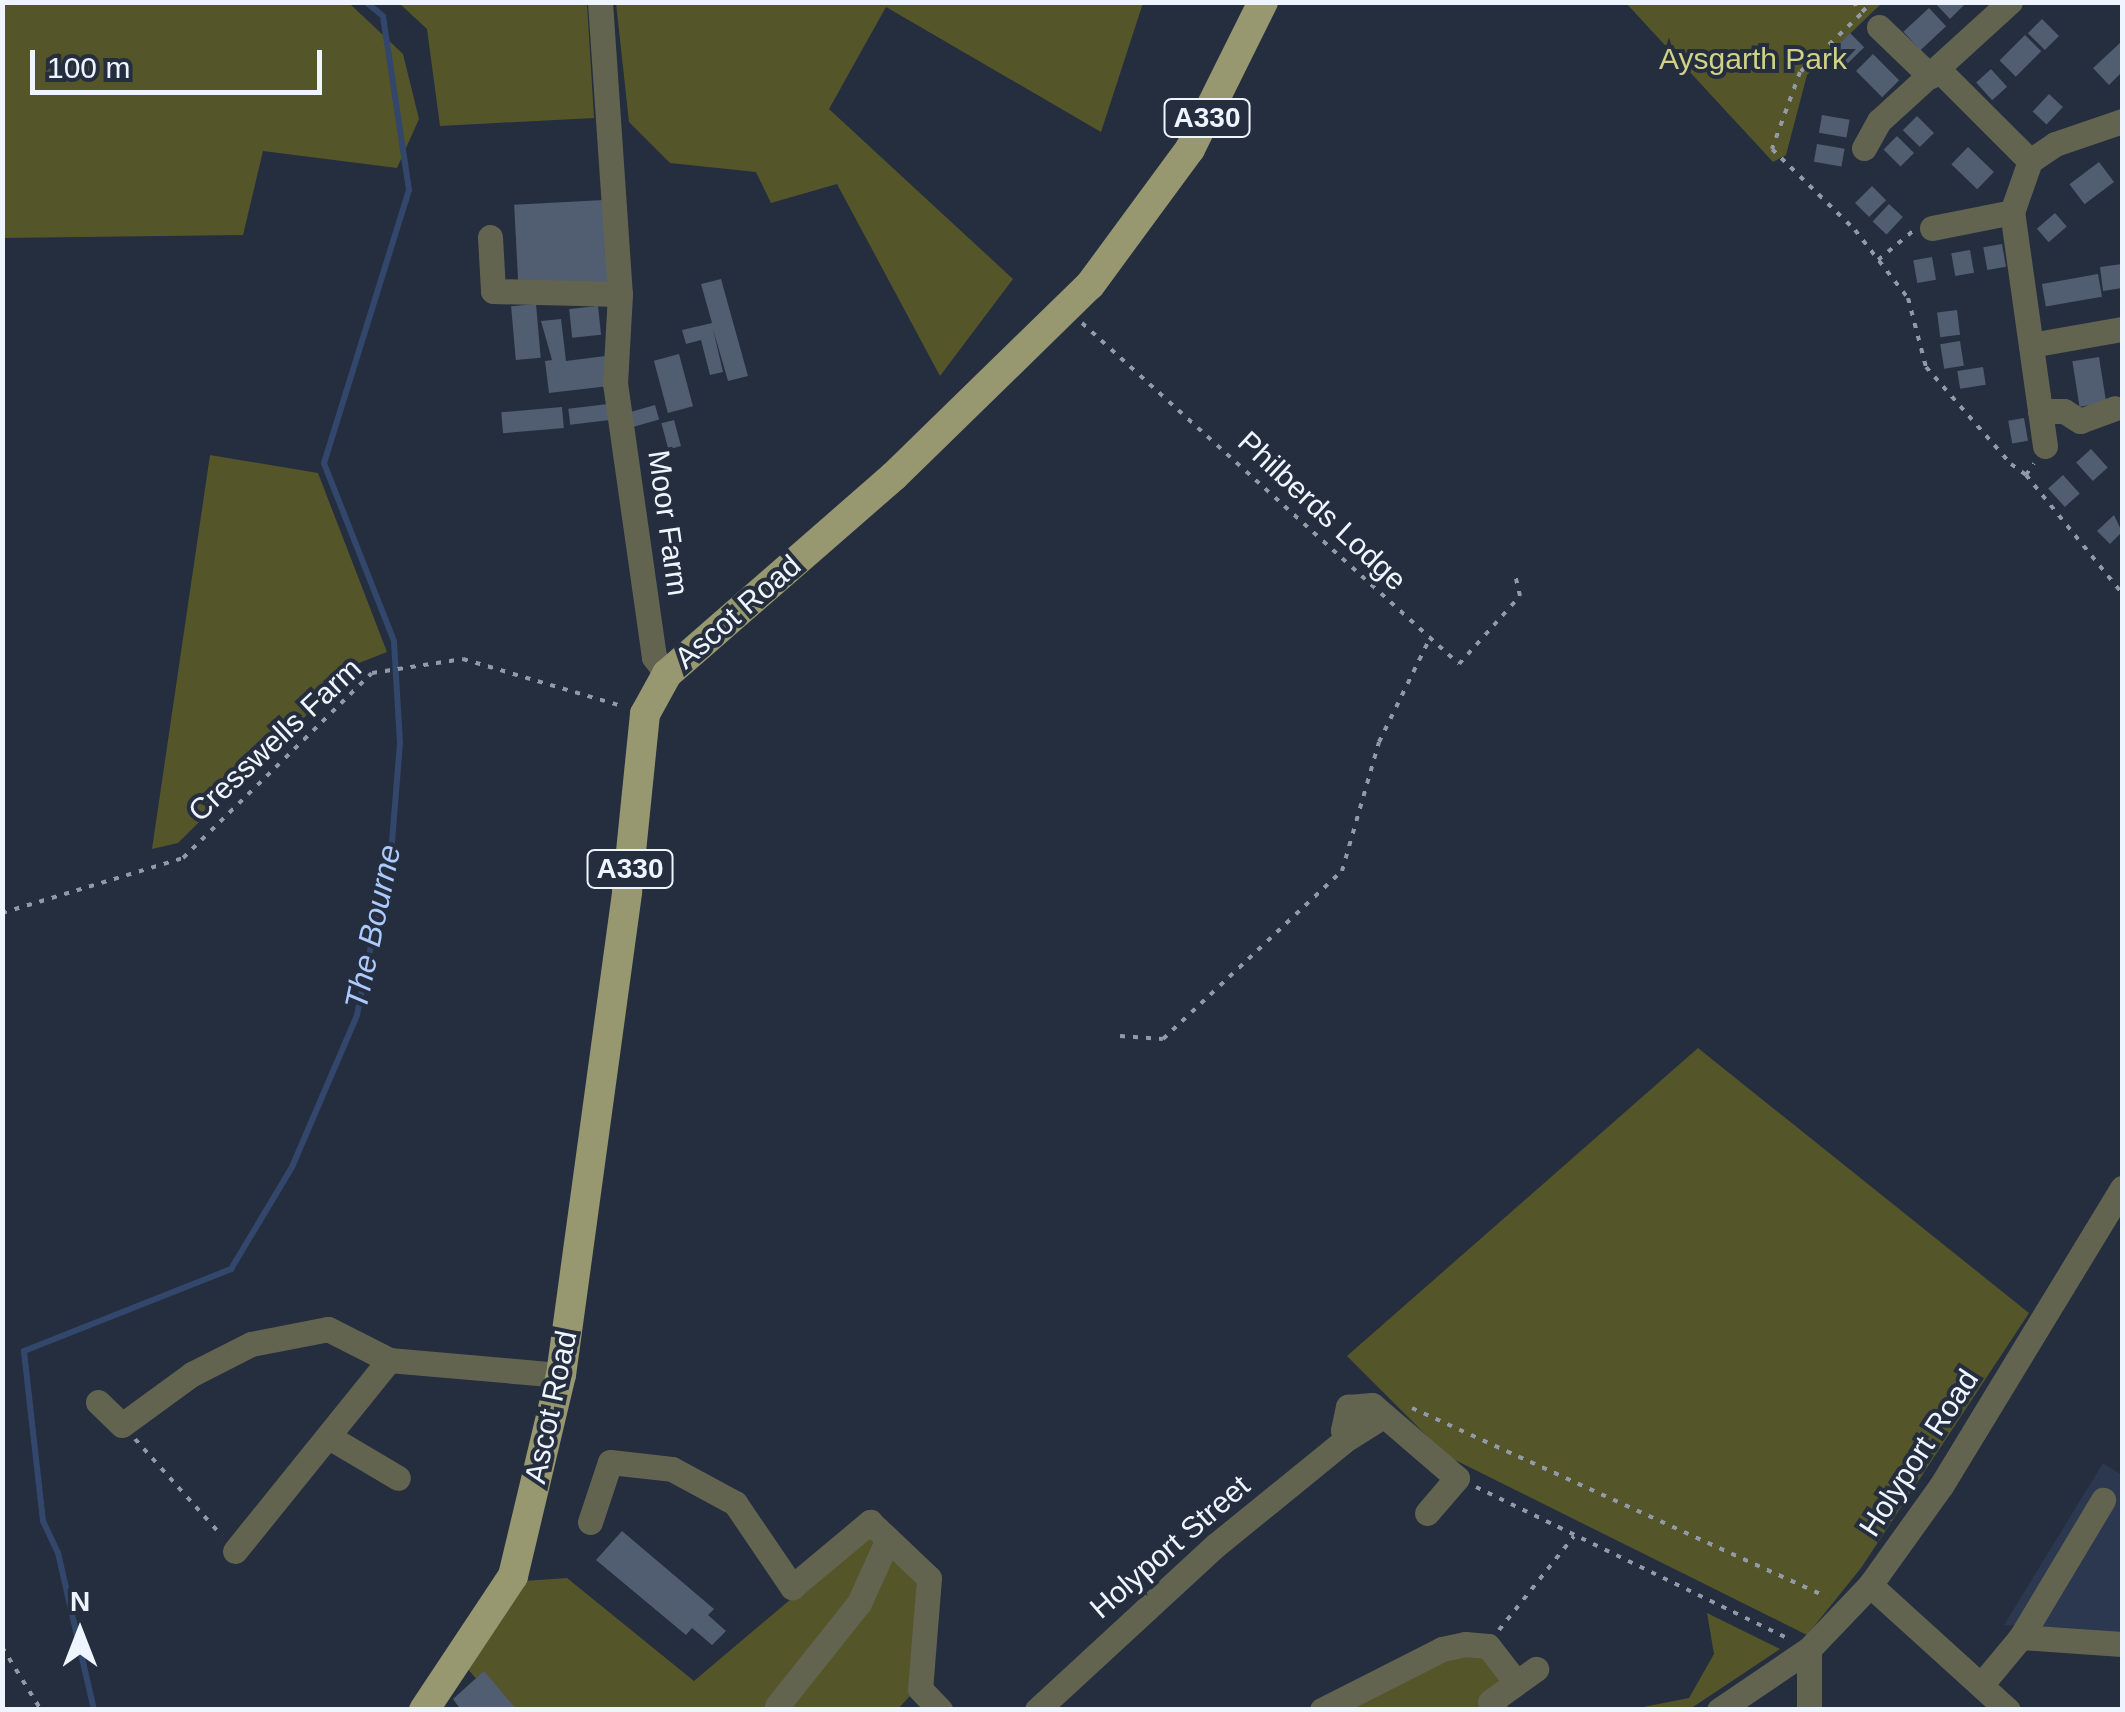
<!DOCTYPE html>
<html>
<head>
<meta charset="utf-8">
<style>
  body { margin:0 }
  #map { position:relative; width:2125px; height:1712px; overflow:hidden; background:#242e3f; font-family:Helvetica,sans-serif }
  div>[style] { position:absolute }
  .built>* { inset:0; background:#2b384f }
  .green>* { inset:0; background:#55552a }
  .stream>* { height:6px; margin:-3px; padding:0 3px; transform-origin:3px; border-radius:3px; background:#32476b }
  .building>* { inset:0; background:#515d70; transform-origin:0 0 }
  .path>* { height:4px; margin-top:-2px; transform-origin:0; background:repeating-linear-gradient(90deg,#929aa7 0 5px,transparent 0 13px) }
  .minor>* { height:25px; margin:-12.5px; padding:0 12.5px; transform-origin:12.5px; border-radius:12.5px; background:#636450 }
  .major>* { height:30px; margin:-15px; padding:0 15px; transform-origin:15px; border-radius:15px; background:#97986f }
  span { translate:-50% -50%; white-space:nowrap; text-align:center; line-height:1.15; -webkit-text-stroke:8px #242e3f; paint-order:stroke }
  .shield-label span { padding:2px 8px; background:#242e3f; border:2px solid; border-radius:8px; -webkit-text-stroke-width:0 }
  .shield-label { font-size:28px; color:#eff5fe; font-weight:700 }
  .park-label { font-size:30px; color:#d1d286 }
  .street-label { font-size:30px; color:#eff5fe }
  .water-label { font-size:32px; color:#adcafd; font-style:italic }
  .frame { position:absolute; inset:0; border:5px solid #eff5fe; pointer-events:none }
  .north { position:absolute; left:30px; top:1582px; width:100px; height:100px; -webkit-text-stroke:8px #242e3f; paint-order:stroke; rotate:0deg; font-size:28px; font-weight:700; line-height:40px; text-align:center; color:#eff5fe }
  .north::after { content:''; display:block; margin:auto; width:35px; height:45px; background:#eff5fe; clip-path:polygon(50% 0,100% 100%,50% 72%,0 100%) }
  .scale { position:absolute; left:30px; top:50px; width:292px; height:45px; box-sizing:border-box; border:5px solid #eff5fe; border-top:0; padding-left:12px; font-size:30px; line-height:35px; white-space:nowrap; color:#eff5fe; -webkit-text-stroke:8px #242e3f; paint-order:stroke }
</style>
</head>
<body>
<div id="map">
  <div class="built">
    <i style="clip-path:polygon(2103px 1463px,2122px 1475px,2122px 1633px,2004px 1625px)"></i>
  </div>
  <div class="green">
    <i style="clip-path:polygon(3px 2px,349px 3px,403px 54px,419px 119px,397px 168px,263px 151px,243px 235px,3px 238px)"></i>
    <i style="clip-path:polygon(399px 3px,587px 3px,594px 118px,440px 126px,427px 29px)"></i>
    <i style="clip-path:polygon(616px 3px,616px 2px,1143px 3px,1101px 132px,886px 7px,829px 109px,1013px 279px,940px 376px,837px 184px,771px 203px,756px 172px,670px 163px,629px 122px)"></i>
    <i style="clip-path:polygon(1626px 3px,1882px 3px,1807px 75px,1786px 155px,1773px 162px)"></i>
    <i style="clip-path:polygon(210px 455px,318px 473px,387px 652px,359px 663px,178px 843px,152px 849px)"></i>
    <i style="clip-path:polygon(1698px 1048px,2029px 1313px,1861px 1568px,1807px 1635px,1447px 1456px,1347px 1356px)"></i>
    <i style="clip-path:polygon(869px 1533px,917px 1579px,910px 1696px,898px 1709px,502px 1709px,467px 1668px,524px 1581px,567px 1578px,694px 1681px)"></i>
    <i style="clip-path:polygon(1707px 1613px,1780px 1649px,1690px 1709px,1633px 1709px,1689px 1698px,1714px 1654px)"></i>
    <i style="clip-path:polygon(1465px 1644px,1516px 1682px,1491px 1701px,1516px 1709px,1322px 1710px)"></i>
  </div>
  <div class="stream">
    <i style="left:94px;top:1710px;width:161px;rotate:-102.9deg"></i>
    <i style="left:58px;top:1553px;width:35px;rotate:-115deg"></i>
    <i style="left:43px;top:1521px;width:171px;rotate:-96.4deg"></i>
    <i style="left:24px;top:1351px;width:223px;rotate:-21.6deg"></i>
    <i style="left:231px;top:1269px;width:119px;rotate:-59.1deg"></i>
    <i style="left:292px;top:1167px;width:165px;rotate:-66.8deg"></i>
    <i style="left:357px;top:1015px;width:177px;rotate:-78.6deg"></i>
    <i style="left:392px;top:842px;width:99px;rotate:-85.4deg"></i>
    <i style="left:400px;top:743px;width:102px;rotate:-93.4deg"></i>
    <i style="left:394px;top:641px;width:191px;rotate:-111.5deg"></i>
    <i style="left:324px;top:463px;width:286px;rotate:-72.7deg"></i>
    <i style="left:409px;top:190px;width:176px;rotate:-98.5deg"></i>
    <i style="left:383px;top:16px;width:22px;rotate:-141deg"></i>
  </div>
  <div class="building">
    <i style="clip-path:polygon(1934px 2px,1967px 2px,1950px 19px)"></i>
    <i style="left:1929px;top:8px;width:25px;height:35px;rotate:47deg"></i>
    <i style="left:2042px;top:19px;width:24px;height:20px;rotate:45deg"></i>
    <i style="left:1850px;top:33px;width:20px;height:24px;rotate:45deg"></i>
    <i style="left:2025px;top:35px;width:23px;height:36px;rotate:45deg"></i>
    <i style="clip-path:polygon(2120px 43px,2122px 72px,2109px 85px,2093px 68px)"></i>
    <i style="left:1873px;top:54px;width:37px;height:24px;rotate:45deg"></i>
    <i style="left:1991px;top:69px;width:24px;height:20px;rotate:48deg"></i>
    <i style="left:2049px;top:94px;width:19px;height:24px;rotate:43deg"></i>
    <i style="left:1822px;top:115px;width:28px;height:18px;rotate:10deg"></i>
    <i style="left:1917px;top:116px;width:24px;height:20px;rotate:45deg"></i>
    <i style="left:1897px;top:136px;width:24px;height:19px;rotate:45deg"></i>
    <i style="left:1817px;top:144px;width:28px;height:18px;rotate:10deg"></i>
    <i style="left:1968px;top:147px;width:36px;height:24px;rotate:44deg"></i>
    <i style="left:2099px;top:162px;width:25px;height:37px;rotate:53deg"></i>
    <i style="left:1872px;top:186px;width:20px;height:24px;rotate:45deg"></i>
    <i style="left:604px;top:200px;width:84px;height:90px;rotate:87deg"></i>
    <i style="left:1889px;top:204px;width:19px;height:24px;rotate:43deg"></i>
    <i style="left:2055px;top:213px;width:18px;height:24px;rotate:49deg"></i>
    <i style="left:2002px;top:244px;width:23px;height:19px;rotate:80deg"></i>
    <i style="left:1970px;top:250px;width:23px;height:19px;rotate:80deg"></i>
    <i style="left:1932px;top:257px;width:23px;height:19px;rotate:80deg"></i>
    <i style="clip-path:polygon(2122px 264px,2122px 288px,2103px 291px,2100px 267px)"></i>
    <i style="left:2098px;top:274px;width:23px;height:57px;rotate:80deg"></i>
    <i style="clip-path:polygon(721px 279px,748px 376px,728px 381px,713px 329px,723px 372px,710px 375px,701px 340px,686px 344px,682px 330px,712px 323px,701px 284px)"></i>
    <i style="left:536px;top:304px;width:54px;height:25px;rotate:85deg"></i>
    <i style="left:598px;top:306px;width:29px;height:29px;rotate:84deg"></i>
    <i style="left:1957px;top:310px;width:25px;height:20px;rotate:83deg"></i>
    <i style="clip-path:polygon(561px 319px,566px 361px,605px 356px,609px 386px,549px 393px,545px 361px,552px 360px,541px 321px)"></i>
    <i style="left:1960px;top:341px;width:25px;height:20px;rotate:81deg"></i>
    <i style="left:679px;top:354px;width:54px;height:26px;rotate:75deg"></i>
    <i style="left:2099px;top:357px;width:46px;height:27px;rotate:81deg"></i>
    <i style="left:1983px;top:367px;width:18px;height:26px;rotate:81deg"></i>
    <i style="left:608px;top:404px;width:16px;height:40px;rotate:83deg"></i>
    <i style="left:655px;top:405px;width:15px;height:30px;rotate:74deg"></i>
    <i style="left:562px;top:407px;width:21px;height:61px;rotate:85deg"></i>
    <i style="left:2024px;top:418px;width:23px;height:16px;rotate:80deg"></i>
    <i style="left:674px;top:420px;width:27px;height:13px;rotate:75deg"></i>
    <i style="left:2091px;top:449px;width:25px;height:20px;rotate:48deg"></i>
    <i style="left:2063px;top:475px;width:25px;height:20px;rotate:48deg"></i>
    <i style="clip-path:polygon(2114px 515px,2122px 532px,2110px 544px,2097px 531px)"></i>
    <i style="clip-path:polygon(622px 1531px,714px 1609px,708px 1615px,726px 1631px,712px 1645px,692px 1628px,686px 1635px,596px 1560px)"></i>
    <i style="clip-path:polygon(484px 1671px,517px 1710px,461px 1710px,453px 1699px)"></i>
  </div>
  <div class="path">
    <i style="left:1853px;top:2px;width:13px;rotate:48deg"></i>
    <i style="left:1862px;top:12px;width:14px;rotate:-45deg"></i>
    <i style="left:1861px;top:14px;width:84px;rotate:136.4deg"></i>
    <i style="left:1800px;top:72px;width:82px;rotate:110deg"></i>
    <i style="left:1772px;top:149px;width:116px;rotate:44.3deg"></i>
    <i style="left:1855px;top:230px;width:86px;rotate:52.1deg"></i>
    <i style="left:1908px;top:298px;width:71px;rotate:75.4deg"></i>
    <i style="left:1926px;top:367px;width:129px;rotate:48.8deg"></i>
    <i style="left:2011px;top:464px;width:19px;rotate:36deg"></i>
    <i style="left:2026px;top:475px;width:14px;rotate:-56deg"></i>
    <i style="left:1878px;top:260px;width:45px;rotate:-39.6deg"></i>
    <i style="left:1082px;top:323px;width:508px;rotate:42.13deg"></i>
    <i style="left:1459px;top:664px;width:91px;rotate:-48.1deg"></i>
    <i style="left:1520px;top:596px;width:23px;rotate:-103deg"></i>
    <i style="left:2026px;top:475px;width:152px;rotate:50.9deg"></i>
    <i style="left:2px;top:913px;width:189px;rotate:-16.9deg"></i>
    <i style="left:183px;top:858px;width:264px;rotate:-44.4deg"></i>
    <i style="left:372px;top:673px;width:92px;rotate:-8.7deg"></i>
    <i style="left:463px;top:659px;width:166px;rotate:16.5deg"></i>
    <i style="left:1120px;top:1036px;width:43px;rotate:4deg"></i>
    <i style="left:1163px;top:1039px;width:245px;rotate:-43.2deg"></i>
    <i style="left:1342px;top:871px;width:134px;rotate:-74deg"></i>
    <i style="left:1379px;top:742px;width:111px;rotate:-63.9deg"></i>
    <i style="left:1412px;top:1408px;width:455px;rotate:24.5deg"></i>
    <i style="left:135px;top:1439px;width:130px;rotate:48.1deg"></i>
    <i style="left:1476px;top:1487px;width:346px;rotate:25.9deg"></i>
    <i style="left:1499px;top:1630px;width:120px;rotate:-51.4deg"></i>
    <i style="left:2px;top:1647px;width:74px;rotate:58.2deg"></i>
  </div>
  <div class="minor">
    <i style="left:600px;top:2px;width:293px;rotate:86.1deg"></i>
    <i style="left:620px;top:294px;width:89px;rotate:93.2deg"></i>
    <i style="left:615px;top:383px;width:277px;rotate:81.9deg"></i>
    <i style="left:654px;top:657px;width:21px;rotate:53deg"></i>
    <i style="left:1879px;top:27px;width:71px;rotate:43.9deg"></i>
    <i style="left:1938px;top:69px;width:130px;rotate:45deg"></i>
    <i style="left:1864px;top:148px;width:31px;rotate:-61deg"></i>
    <i style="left:1879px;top:121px;width:177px;rotate:-42.3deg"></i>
    <i style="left:1932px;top:228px;width:82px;rotate:-11.3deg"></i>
    <i style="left:490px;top:237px;width:54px;rotate:86.8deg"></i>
    <i style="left:493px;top:291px;width:127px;rotate:1.4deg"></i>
    <i style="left:2031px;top:345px;width:92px;rotate:-10deg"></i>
    <i style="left:2040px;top:411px;width:24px"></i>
    <i style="left:2064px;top:411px;width:19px;rotate:32deg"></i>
    <i style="left:2080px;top:421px;width:37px;rotate:-20deg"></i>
    <i style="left:2045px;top:446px;width:236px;rotate:-98deg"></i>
    <i style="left:2012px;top:212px;width:54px;rotate:-70.6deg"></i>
    <i style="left:2030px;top:161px;width:30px;rotate:-34deg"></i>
    <i style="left:2055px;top:144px;width:71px;rotate:-18.9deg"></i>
    <i style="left:98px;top:1402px;width:33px;rotate:44deg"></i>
    <i style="left:122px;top:1425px;width:87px;rotate:-36.1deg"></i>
    <i style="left:192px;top:1374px;width:66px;rotate:-27deg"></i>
    <i style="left:251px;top:1344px;width:78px;rotate:-11deg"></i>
    <i style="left:328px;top:1329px;width:68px;rotate:26.9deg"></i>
    <i style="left:389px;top:1360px;width:173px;rotate:5deg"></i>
    <i style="left:1380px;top:1418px;width:36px;rotate:148deg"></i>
    <i style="left:1349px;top:1437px;width:9px;rotate:-131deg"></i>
    <i style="left:1343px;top:1430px;width:24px;rotate:-78deg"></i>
    <i style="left:1348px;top:1407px;width:24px;rotate:-5deg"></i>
    <i style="left:1372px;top:1405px;width:112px;rotate:40.7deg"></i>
    <i style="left:1457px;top:1478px;width:46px;rotate:130.6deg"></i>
    <i style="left:329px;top:1437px;width:80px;rotate:30.7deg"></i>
    <i style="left:590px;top:1522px;width:63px;rotate:-71.6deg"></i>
    <i style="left:610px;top:1462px;width:62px;rotate:6.4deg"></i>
    <i style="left:672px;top:1469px;width:72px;rotate:28.4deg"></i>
    <i style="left:735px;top:1503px;width:102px;rotate:55.8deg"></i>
    <i style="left:792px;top:1587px;width:102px;rotate:-39.8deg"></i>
    <i style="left:870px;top:1522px;width:81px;rotate:43.5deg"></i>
    <i style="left:929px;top:1578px;width:111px;rotate:94.6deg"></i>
    <i style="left:920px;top:1689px;width:29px;rotate:46deg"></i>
    <i style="left:235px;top:1551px;width:245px;rotate:-51.1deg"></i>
    <i style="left:1870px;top:1585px;width:186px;rotate:42.2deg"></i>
    <i style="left:2021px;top:1637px;width:160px;rotate:-59.1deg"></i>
    <i style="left:1981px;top:1685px;width:62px;rotate:-50.2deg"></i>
    <i style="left:2021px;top:1637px;width:101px;rotate:4deg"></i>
    <i style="left:1490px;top:1702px;width:57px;rotate:-35.7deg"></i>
    <i style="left:777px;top:1706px;width:132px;rotate:-51.5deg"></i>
    <i style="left:859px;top:1603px;width:70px;rotate:-65.6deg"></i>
    <i style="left:1037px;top:1710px;width:243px;rotate:-42.7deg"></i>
    <i style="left:1216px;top:1545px;width:171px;rotate:-39.1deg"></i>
    <i style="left:1322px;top:1710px;width:135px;rotate:-26.9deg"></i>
    <i style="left:1442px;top:1649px;width:24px;rotate:-12deg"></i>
    <i style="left:1465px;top:1644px;width:23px;rotate:5deg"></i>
    <i style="left:1488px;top:1646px;width:46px;rotate:52.1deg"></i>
    <i style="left:1719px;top:1710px;width:109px;rotate:-34.1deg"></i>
    <i style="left:1809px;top:1649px;width:88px;rotate:-46.4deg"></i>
    <i style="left:1870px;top:1585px;width:122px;rotate:-54.4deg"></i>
    <i style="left:1941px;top:1486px;width:349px;rotate:-58.7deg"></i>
    <i style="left:1809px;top:1710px;width:61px;rotate:-90deg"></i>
  </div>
  <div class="major">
    <i style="left:424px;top:1710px;width:161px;rotate:-56.4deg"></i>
    <i style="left:513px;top:1576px;width:207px;rotate:-76.6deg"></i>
    <i style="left:561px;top:1375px;width:488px;rotate:-82.2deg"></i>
    <i style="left:627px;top:891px;width:178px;rotate:-84.2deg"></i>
    <i style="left:645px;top:714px;width:46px;rotate:-61.2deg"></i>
    <i style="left:667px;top:674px;width:301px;rotate:-41.1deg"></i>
    <i style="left:894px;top:476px;width:274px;rotate:-44.3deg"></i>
    <i style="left:1090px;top:285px;width:169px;rotate:-53.7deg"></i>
    <i style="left:1190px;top:149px;width:164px;rotate:-63.6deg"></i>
  </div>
  <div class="shield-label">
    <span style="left:1207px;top:118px">A330</span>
    <span style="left:630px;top:869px">A330</span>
  </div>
  <div class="park-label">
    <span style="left:1753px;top:59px">Aysgarth Park</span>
  </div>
  <div class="street-label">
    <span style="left:1322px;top:511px;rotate:43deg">Philberds Lodge</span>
    <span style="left:668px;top:523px;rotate:82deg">Moor Farm</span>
    <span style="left:738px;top:612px;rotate:-41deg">Ascot Road</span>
    <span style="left:275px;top:740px;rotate:-43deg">Cresswells Farm</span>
    <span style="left:551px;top:1407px;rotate:-78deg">Ascot Road</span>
    <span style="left:1919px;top:1453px;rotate:-57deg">Holyport Road</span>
    <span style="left:1170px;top:1547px;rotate:-41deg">Holyport Street</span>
  </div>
  <div class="water-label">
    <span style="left:373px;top:927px;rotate:-78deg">The Bourne</span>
  </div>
  <div class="frame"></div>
  <div class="north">N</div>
  <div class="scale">100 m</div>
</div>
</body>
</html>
